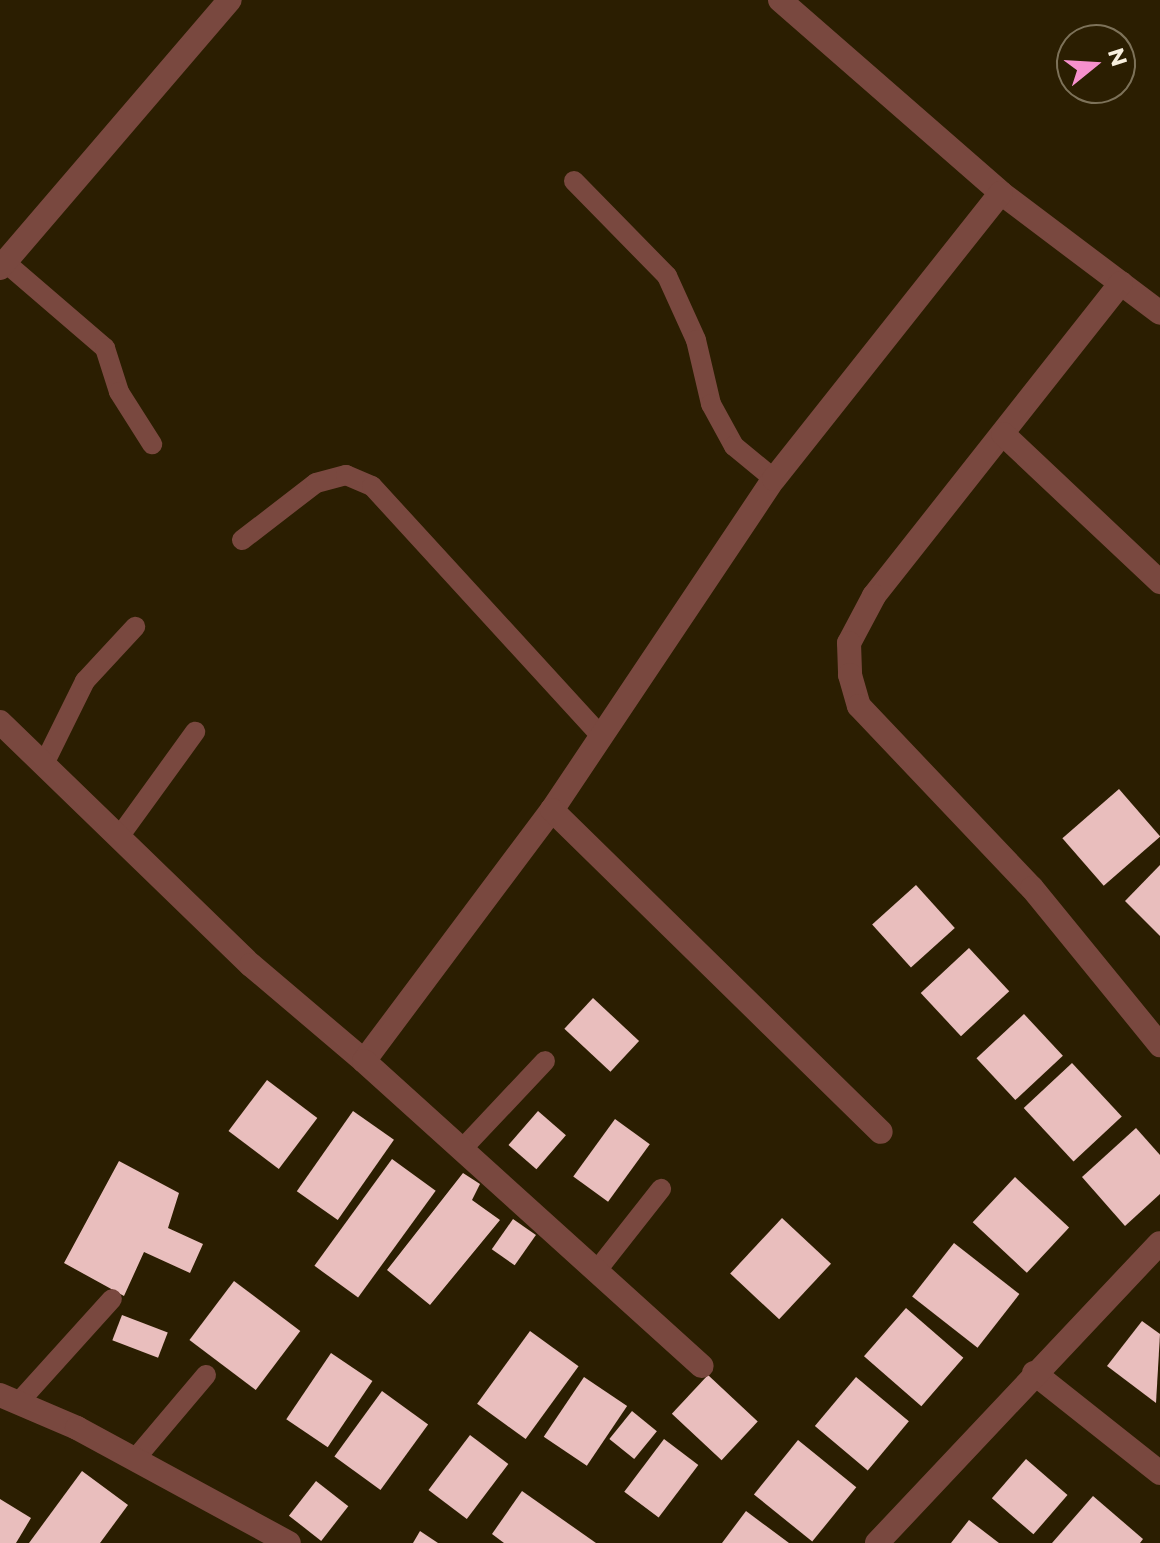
<!DOCTYPE html>
<html>
<head>
<meta charset="utf-8">
<style>
  body { margin:0 }
  #map { position:relative; width:1160px; height:1543px; overflow:hidden; background:#2b1e01; font-family:Montserrat,sans-serif }
  div>[style] { position:absolute }
  .building>* { inset:0; background:#e9bebd; transform-origin:0 0 }
  .service>* { height:20px; margin:-10px; padding:0 10px; transform-origin:10px; border-radius:10px; background:#79483f }
  .minor>* { height:24px; margin:-12px; padding:0 12px; transform-origin:12px; border-radius:12px; background:#79483f }
  span { translate:-50% -50%; white-space:nowrap; text-align:center; line-height:1.15; -webkit-text-stroke:8px #2b1e01; paint-order:stroke }
  .north { position:absolute; left:1056px; top:24px; width:80px; height:80px; box-sizing:border-box; background:#2b1e01; border:2px solid #7d7259; border-radius:50%; rotate:72deg; font-size:22px; font-weight:700; line-height:32px; text-align:center; color:#f8efde }
  .north::after { content:''; display:block; margin:auto; width:28px; height:36px; background:#f790cd; clip-path:polygon(50% 0,100% 100%,50% 72%,0 100%) }
</style>
</head>
<body>
<div id="map">
  <div class="building">
    <i style="left:1119px;top:789px;width:63px;height:75px;rotate:49deg"></i>
    <i style="clip-path:polygon(1160px 865px,1160px 936px,1125px 901px)"></i>
    <i style="left:916px;top:885px;width:58px;height:59px;rotate:48deg"></i>
    <i style="left:969px;top:948px;width:59px;height:66px;rotate:47deg"></i>
    <i style="left:593px;top:998px;width:63px;height:42px;rotate:43deg"></i>
    <i style="left:1024px;top:1014px;width:57px;height:65px;rotate:47deg"></i>
    <i style="left:1072px;top:1063px;width:73px;height:66px;rotate:47deg"></i>
    <i style="left:267px;top:1080px;width:63px;height:64px;rotate:37deg"></i>
    <i style="left:353px;top:1111px;width:50px;height:98px;rotate:35deg"></i>
    <i style="left:538px;top:1111px;width:37px;height:45px;rotate:41deg"></i>
    <i style="left:615px;top:1119px;width:43px;height:71px;rotate:36deg"></i>
    <i style="clip-path:polygon(1136px 1128px,1160px 1155px,1160px 1194px,1125px 1226px,1082px 1177px)"></i>
    <i style="left:392px;top:1159px;width:54px;height:132px;rotate:36deg"></i>
    <i style="clip-path:polygon(119px 1161px,179px 1193px,168px 1228px,203px 1244px,190px 1273px,144px 1252px,124px 1296px,64px 1263px)"></i>
    <i style="clip-path:polygon(463px 1173px,480px 1184px,472px 1200px,500px 1220px,430px 1305px,387px 1270px)"></i>
    <i style="left:1015px;top:1177px;width:74px;height:62px;rotate:43deg"></i>
    <i style="left:782px;top:1218px;width:67px;height:76px;rotate:43deg"></i>
    <i style="left:513px;top:1219px;width:28px;height:37px;rotate:35deg"></i>
    <i style="left:954px;top:1243px;width:83px;height:68px;rotate:38deg"></i>
    <i style="left:234px;top:1281px;width:83px;height:74px;rotate:37deg"></i>
    <i style="left:906px;top:1308px;width:76px;height:64px;rotate:41deg"></i>
    <i style="left:122px;top:1315px;width:49px;height:27px;rotate:21deg"></i>
    <i style="clip-path:polygon(1142px 1321px,1160px 1334px,1156px 1403px,1107px 1366px)"></i>
    <i style="left:530px;top:1331px;width:60px;height:90px;rotate:36deg"></i>
    <i style="left:331px;top:1353px;width:50px;height:80px;rotate:34deg"></i>
    <i style="left:708px;top:1375px;width:68px;height:53px;rotate:43deg"></i>
    <i style="left:584px;top:1377px;width:52px;height:72px;rotate:34deg"></i>
    <i style="left:856px;top:1377px;width:69px;height:64px;rotate:40deg"></i>
    <i style="left:382px;top:1391px;width:57px;height:81px;rotate:36deg"></i>
    <i style="left:632px;top:1411px;width:32px;height:36px;rotate:39deg"></i>
    <i style="left:470px;top:1435px;width:48px;height:69px;rotate:37deg"></i>
    <i style="left:664px;top:1439px;width:43px;height:66px;rotate:37deg"></i>
    <i style="left:798px;top:1440px;width:75px;height:70px;rotate:39deg"></i>
    <i style="left:1026px;top:1459px;width:55px;height:52px;rotate:41deg"></i>
    <i style="clip-path:polygon(82px 1471px,128px 1505px,100px 1543px,29px 1543px)"></i>
    <i style="left:316px;top:1481px;width:41px;height:44px;rotate:38deg"></i>
    <i style="clip-path:polygon(522px 1491px,596px 1543px,504px 1543px,492px 1534px)"></i>
    <i style="clip-path:polygon(1093px 1496px,1143px 1539px,1140px 1543px,1052px 1543px)"></i>
    <i style="clip-path:polygon(0 1499px,31px 1518px,16px 1543px,0 1543px)"></i>
    <i style="clip-path:polygon(746px 1511px,789px 1543px,722px 1543px)"></i>
    <i style="clip-path:polygon(969px 1520px,999px 1543px,951px 1543px)"></i>
    <i style="clip-path:polygon(420px 1531px,438px 1543px,413px 1543px)"></i>
  </div>
  <div class="service">
    <i style="left:574px;top:181px;width:133px;rotate:45.6deg"></i>
    <i style="left:667px;top:276px;width:70px;rotate:65.6deg"></i>
    <i style="left:696px;top:340px;width:66px;rotate:76.8deg"></i>
    <i style="left:711px;top:404px;width:48px;rotate:61.3deg"></i>
    <i style="left:734px;top:446px;width:52px;rotate:39.5deg"></i>
    <i style="left:5px;top:262px;width:132px;rotate:40.7deg"></i>
    <i style="left:105px;top:348px;width:46px;rotate:72.3deg"></i>
    <i style="left:119px;top:392px;width:62px;rotate:57.6deg"></i>
    <i style="left:242px;top:540px;width:93px;rotate:-37.6deg"></i>
    <i style="left:316px;top:483px;width:31px;rotate:-15deg"></i>
    <i style="left:346px;top:475px;width:28px;rotate:23deg"></i>
    <i style="left:372px;top:486px;width:338px;rotate:47.5deg"></i>
    <i style="left:44px;top:764px;width:93px;rotate:-63.7deg"></i>
    <i style="left:85px;top:681px;width:74px;rotate:-47.2deg"></i>
    <i style="left:119px;top:837px;width:130px;rotate:-54.1deg"></i>
    <i style="left:464px;top:1147px;width:118px;rotate:-46.7deg"></i>
    <i style="left:598px;top:1269px;width:102px;rotate:-51.8deg"></i>
    <i style="left:18px;top:1403px;width:140px;rotate:-47.9deg"></i>
    <i style="left:135px;top:1459px;width:110px;rotate:-49.8deg"></i>
  </div>
  <div class="minor">
    <i style="left:780px;top:0;width:293px;rotate:41.1deg"></i>
    <i style="left:1001px;top:193px;width:199px;rotate:37deg"></i>
    <i style="left:0;top:268px;width:353px;rotate:-49.4deg"></i>
    <i style="left:1121px;top:283px;width:399px;rotate:128.3deg"></i>
    <i style="left:874px;top:596px;width:53px;rotate:118deg"></i>
    <i style="left:849px;top:643px;width:32px;rotate:88deg"></i>
    <i style="left:850px;top:675px;width:32px;rotate:74deg"></i>
    <i style="left:859px;top:706px;width:251px;rotate:46.5deg"></i>
    <i style="left:1032px;top:888px;width:203px;rotate:50.8deg"></i>
    <i style="left:1003px;top:434px;width:216px;rotate:43.3deg"></i>
    <i style="left:0;top:722px;width:349px;rotate:44.1deg"></i>
    <i style="left:251px;top:965px;width:148px;rotate:40.3deg"></i>
    <i style="left:364px;top:1061px;width:314px;rotate:-53.2deg"></i>
    <i style="left:552px;top:810px;width:399px;rotate:-56.2deg"></i>
    <i style="left:774px;top:479px;width:365px;rotate:-51.6deg"></i>
    <i style="left:552px;top:810px;width:460px;rotate:44.4deg"></i>
    <i style="left:364px;top:1061px;width:455px;rotate:42.1deg"></i>
    <i style="left:1034px;top:1373px;width:161px;rotate:38.4deg"></i>
    <i style="left:0;top:1395px;width:84px;rotate:23.2deg"></i>
    <i style="left:77px;top:1428px;width:241px;rotate:28.5deg"></i>
    <i style="left:877px;top:1543px;width:412px;rotate:-46.7deg"></i>
  </div>
  <div class="north">N</div>
</div>
</body>
</html>
